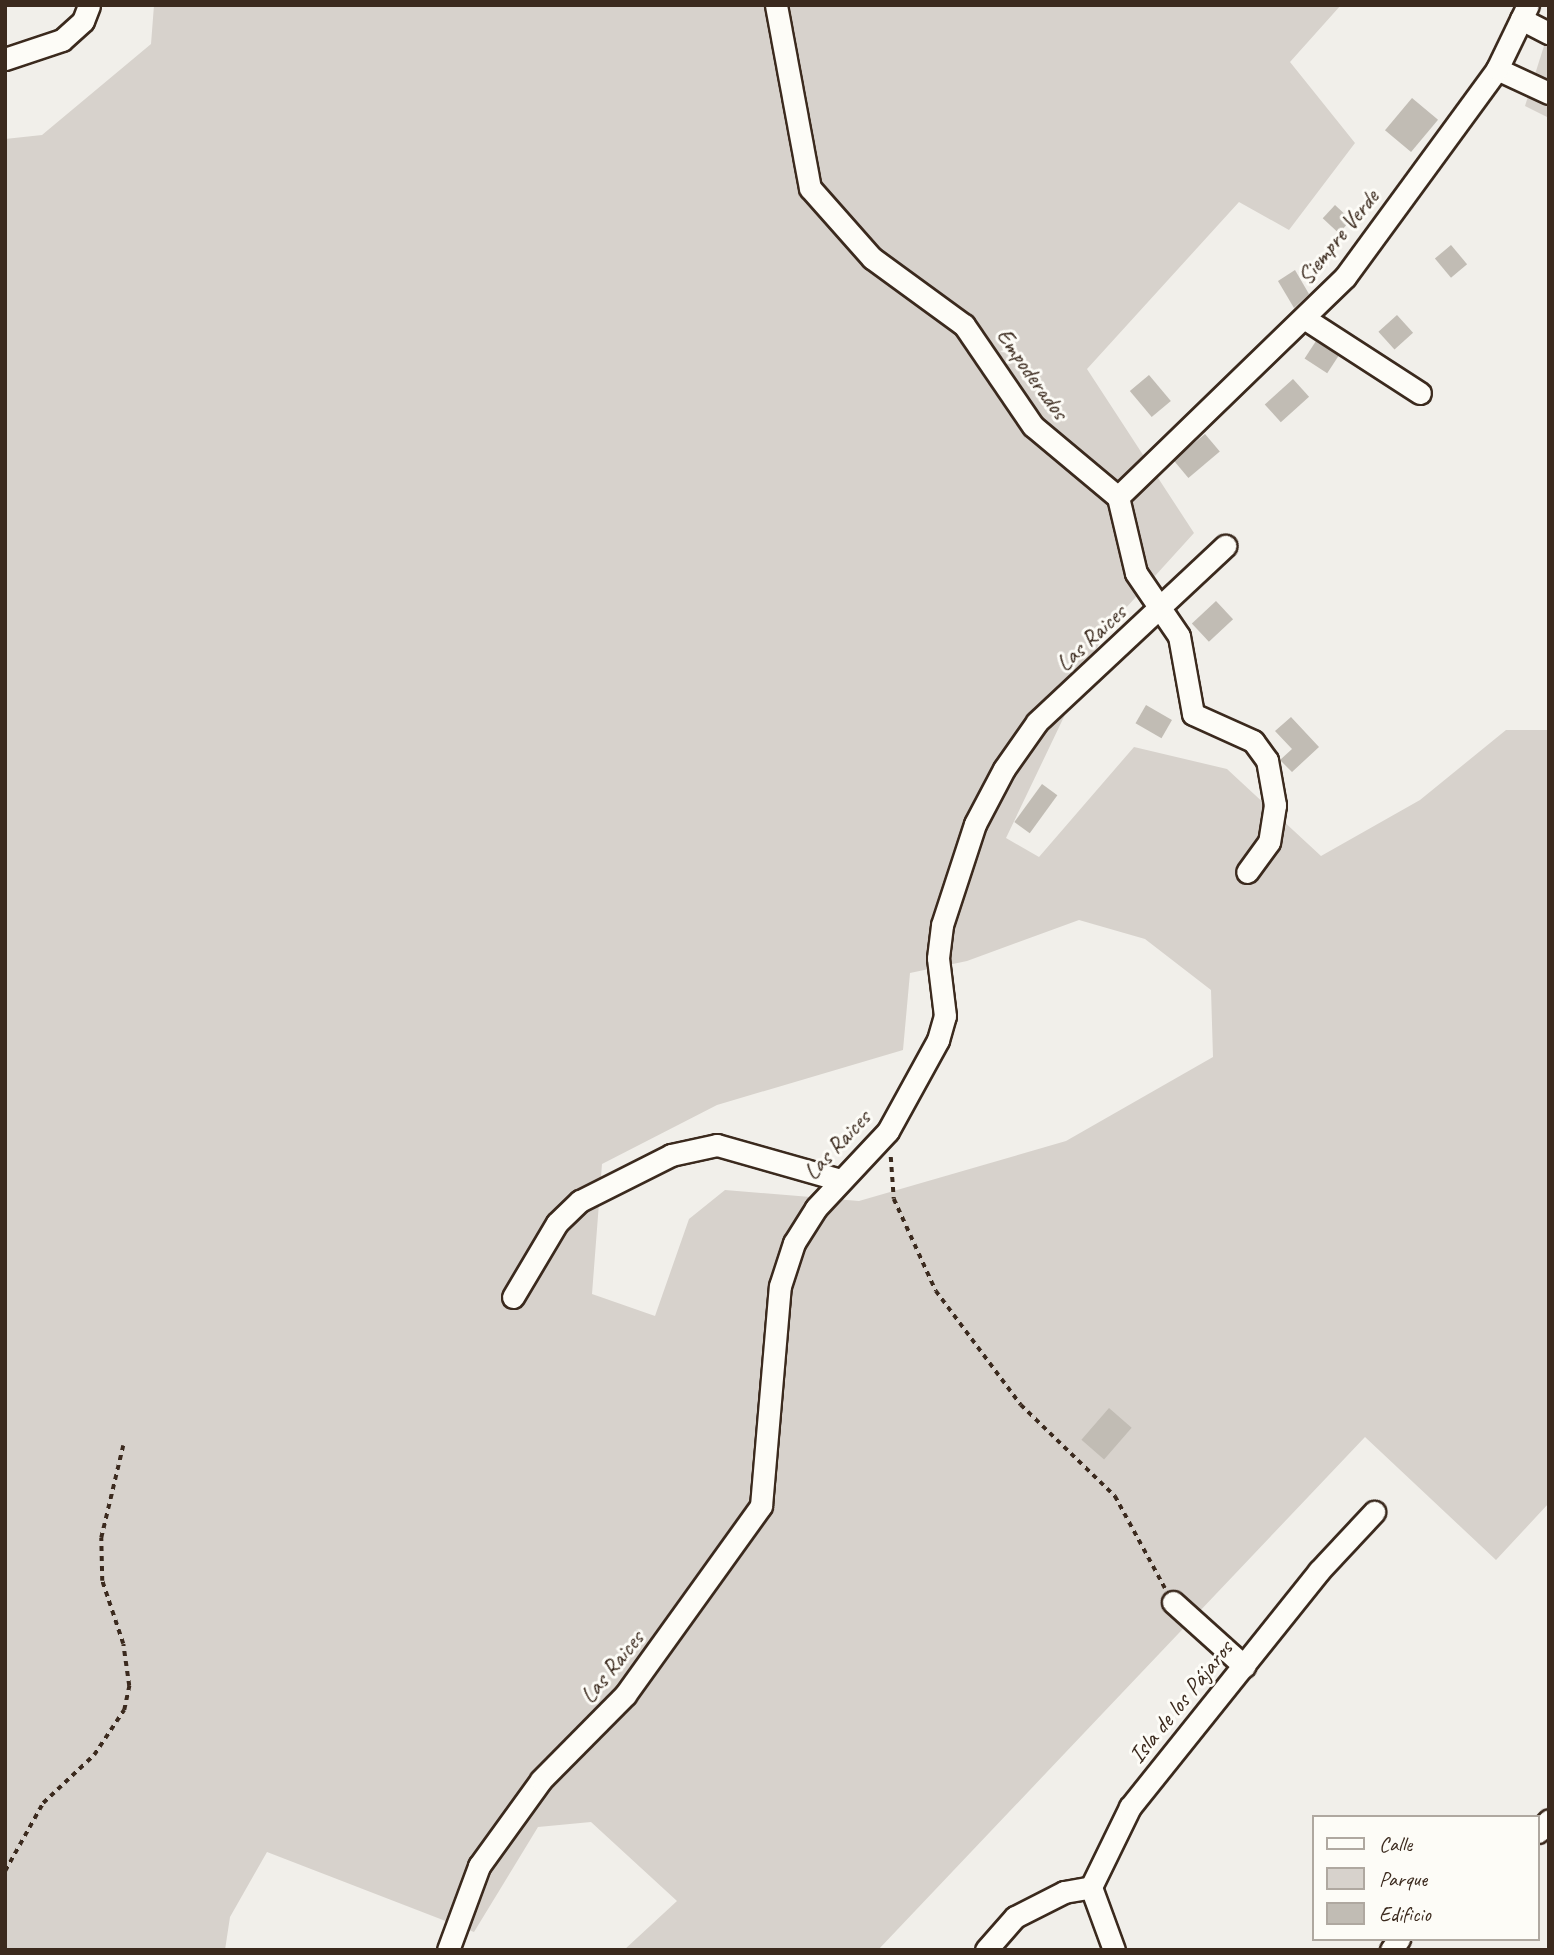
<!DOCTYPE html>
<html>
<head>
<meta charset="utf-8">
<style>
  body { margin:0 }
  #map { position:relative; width:1554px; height:1955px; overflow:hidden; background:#f1efea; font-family:Caveat,sans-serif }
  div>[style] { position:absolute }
  .green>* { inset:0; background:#d7d2cc }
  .building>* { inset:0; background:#c1bcb4; transform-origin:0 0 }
  .path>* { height:3.5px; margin-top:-1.75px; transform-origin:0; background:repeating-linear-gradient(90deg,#3b2a1e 0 5px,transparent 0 10px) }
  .roads { filter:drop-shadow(2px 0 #3b2a1e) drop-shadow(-2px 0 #3b2a1e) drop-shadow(0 2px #3b2a1e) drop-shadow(0 -2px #3b2a1e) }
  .minor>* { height:21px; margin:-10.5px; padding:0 10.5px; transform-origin:10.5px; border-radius:10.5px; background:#fdfcf7 }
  span { translate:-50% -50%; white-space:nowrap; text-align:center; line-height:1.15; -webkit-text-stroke:6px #fdfcf7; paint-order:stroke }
  .street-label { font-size:24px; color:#3b2a1e }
  .frame { position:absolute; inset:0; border:7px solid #3b2a1e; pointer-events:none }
  .legend { position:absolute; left:1312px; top:1815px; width:228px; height:126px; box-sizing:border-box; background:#fdfcf7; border:2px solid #afa8a0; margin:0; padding:9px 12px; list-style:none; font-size:21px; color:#3b2a1e }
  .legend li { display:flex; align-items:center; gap:14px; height:35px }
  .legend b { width:35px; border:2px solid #afa8a0 }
</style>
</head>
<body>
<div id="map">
  <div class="green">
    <i style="clip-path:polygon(evenodd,154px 5px,1341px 5px,1290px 62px,1355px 143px,1289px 230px,1239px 202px,1087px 369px,1194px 533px,1105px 631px,1006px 838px,1039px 857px,1134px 747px,1227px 769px,1321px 856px,1420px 800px,1506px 730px,1549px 730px,1549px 1503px,1496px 1560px,1365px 1437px,878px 1950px,624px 1950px,677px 1901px,591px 1822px,538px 1827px,474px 1932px,267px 1852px,230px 1917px,225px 1950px,5px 1950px,5px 139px,42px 135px,151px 44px,154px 5px,1079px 920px,1145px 939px,1211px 990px,1213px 1057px,1066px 1141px,859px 1201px,725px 1190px,689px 1219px,655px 1316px,592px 1294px,602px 1164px,717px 1105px,903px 1050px,910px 973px,967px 961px,1079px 920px)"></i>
    <i style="clip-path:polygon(1549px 30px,1549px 118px,1525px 106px)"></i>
  </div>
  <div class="building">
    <i style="left:1412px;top:98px;width:34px;height:42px;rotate:40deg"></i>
    <i style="left:1335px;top:205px;width:22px;height:18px;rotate:43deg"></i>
    <i style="left:1451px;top:245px;width:25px;height:21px;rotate:50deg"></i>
    <i style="clip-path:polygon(1295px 270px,1309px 294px,1294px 308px,1278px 281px)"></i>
    <i style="left:1397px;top:315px;width:24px;height:25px;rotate:48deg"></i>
    <i style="left:1316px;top:341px;width:27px;height:21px;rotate:33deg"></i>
    <i style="left:1149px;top:375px;width:34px;height:25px;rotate:50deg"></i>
    <i style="left:1293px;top:379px;width:24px;height:38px;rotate:48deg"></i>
    <i style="left:1205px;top:434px;width:23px;height:41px;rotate:50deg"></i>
    <i style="left:1216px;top:601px;width:25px;height:33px;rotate:47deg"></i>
    <i style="left:1146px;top:705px;width:30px;height:21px;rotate:30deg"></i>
    <i style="clip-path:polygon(1291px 717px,1319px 747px,1292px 772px,1280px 760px,1292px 749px,1275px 731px)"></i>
    <i style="left:1042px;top:784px;width:19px;height:47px;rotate:36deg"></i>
    <i style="left:1109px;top:1408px;width:30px;height:42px;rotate:41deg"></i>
  </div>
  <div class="path">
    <i style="left:891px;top:1157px;width:42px;rotate:85.9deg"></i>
    <i style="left:894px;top:1199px;width:101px;rotate:65.5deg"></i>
    <i style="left:936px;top:1291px;width:142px;rotate:53.3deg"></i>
    <i style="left:1021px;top:1405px;width:131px;rotate:44.1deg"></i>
    <i style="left:1115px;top:1496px;width:105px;rotate:61.5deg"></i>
    <i style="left:5px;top:1871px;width:78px;rotate:-60.8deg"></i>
    <i style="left:43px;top:1803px;width:70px;rotate:-43.3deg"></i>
    <i style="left:94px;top:1755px;width:54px;rotate:-56.3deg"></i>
    <i style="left:124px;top:1710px;width:25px;rotate:-78deg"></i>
    <i style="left:129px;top:1686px;width:42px;rotate:-98.1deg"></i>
    <i style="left:123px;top:1644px;width:66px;rotate:-108.4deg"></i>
    <i style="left:102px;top:1581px;width:43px;rotate:-91.3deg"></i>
    <i style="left:101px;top:1538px;width:95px;rotate:-76.6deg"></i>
  </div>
  <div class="roads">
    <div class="minor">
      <i style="left:776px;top:5px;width:186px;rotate:79.5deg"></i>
      <i style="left:810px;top:188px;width:94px;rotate:48.5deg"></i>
      <i style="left:872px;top:258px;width:114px;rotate:36.1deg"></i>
      <i style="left:964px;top:325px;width:122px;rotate:55.7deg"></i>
      <i style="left:1033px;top:426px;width:111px;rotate:39.9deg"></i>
      <i style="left:1118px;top:497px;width:78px;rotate:76.7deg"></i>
      <i style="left:1136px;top:573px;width:76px;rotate:55.7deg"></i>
      <i style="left:1179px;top:636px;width:79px;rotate:79.8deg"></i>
      <i style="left:1193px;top:714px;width:66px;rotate:24.2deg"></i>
      <i style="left:1253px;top:741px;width:24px;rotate:54deg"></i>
      <i style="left:1267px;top:760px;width:46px;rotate:79.9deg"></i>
      <i style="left:1275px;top:805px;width:37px;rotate:99deg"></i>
      <i style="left:1269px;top:842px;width:37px;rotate:126deg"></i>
      <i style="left:1521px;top:19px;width:31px;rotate:27deg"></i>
      <i style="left:5px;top:59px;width:60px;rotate:-18.4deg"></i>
      <i style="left:62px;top:40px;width:28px;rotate:-42deg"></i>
      <i style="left:83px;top:21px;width:17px;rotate:-69deg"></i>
      <i style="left:1497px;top:69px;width:57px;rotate:24.8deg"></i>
      <i style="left:1304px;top:318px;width:138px;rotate:32.9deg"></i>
      <i style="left:1118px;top:497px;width:316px;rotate:-44.1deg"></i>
      <i style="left:1345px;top:277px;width:258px;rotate:-53.8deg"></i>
      <i style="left:1497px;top:69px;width:71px;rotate:-64.2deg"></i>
      <i style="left:513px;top:1297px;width:86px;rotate:-59.3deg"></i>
      <i style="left:557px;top:1223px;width:32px;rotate:-44deg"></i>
      <i style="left:580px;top:1201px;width:102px;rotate:-26.8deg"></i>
      <i style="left:671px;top:1155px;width:47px;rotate:-12.3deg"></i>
      <i style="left:717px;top:1145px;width:125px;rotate:15.8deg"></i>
      <i style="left:1173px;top:1602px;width:96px;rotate:42deg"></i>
      <i style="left:1538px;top:1832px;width:16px;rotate:-47deg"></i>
      <i style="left:448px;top:1950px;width:90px;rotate:-69.7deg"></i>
      <i style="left:479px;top:1866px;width:106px;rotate:-54.2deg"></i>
      <i style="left:541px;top:1780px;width:120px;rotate:-45.3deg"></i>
      <i style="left:625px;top:1695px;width:233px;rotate:-54.3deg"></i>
      <i style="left:761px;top:1506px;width:221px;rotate:-85.1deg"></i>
      <i style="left:780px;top:1286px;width:45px;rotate:-72deg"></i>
      <i style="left:794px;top:1243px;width:41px;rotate:-57.8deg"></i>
      <i style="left:816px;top:1208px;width:105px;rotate:-46.9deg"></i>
      <i style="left:888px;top:1131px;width:104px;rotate:-61.2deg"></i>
      <i style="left:938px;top:1040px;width:25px;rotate:-74deg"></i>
      <i style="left:945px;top:1016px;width:58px;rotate:-96.9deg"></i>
      <i style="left:938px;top:958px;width:33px;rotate:-83deg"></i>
      <i style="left:942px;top:925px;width:106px;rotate:-71.9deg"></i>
      <i style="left:975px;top:824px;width:62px;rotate:-62.2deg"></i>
      <i style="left:1004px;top:769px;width:57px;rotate:-54.9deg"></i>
      <i style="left:1037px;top:722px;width:258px;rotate:-43.1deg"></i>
      <i style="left:986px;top:1950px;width:44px;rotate:-48.7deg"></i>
      <i style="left:1015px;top:1917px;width:55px;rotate:-27deg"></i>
      <i style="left:1064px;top:1892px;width:27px;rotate:-10deg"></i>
      <i style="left:1114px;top:1950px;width:67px;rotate:-110.1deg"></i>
      <i style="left:1091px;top:1887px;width:89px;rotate:-64deg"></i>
      <i style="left:1130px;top:1807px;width:302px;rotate:-51.3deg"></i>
      <i style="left:1319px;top:1571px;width:81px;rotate:-47deg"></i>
      <i style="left:1391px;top:1950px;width:14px;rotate:-54deg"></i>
    </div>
  </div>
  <div class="street-label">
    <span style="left:1338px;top:237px;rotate:-51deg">Siempre Verde</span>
    <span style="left:1032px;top:374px;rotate:54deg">Empoderados</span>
    <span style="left:1091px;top:638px;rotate:-43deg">Las Raices</span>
    <span style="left:837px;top:1145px;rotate:-47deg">Las Raices</span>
    <span style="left:612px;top:1667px;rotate:-51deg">Las Raices</span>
    <span style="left:1181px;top:1702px;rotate:-51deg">Isla de los Pájaros</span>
  </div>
  <div class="frame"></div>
  <ul class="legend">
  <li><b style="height:9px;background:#fdfcf7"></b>Calle</li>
  <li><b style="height:19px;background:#d7d2cc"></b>Parque</li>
  <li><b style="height:19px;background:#c1bcb4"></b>Edificio</li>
  </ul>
</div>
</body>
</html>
